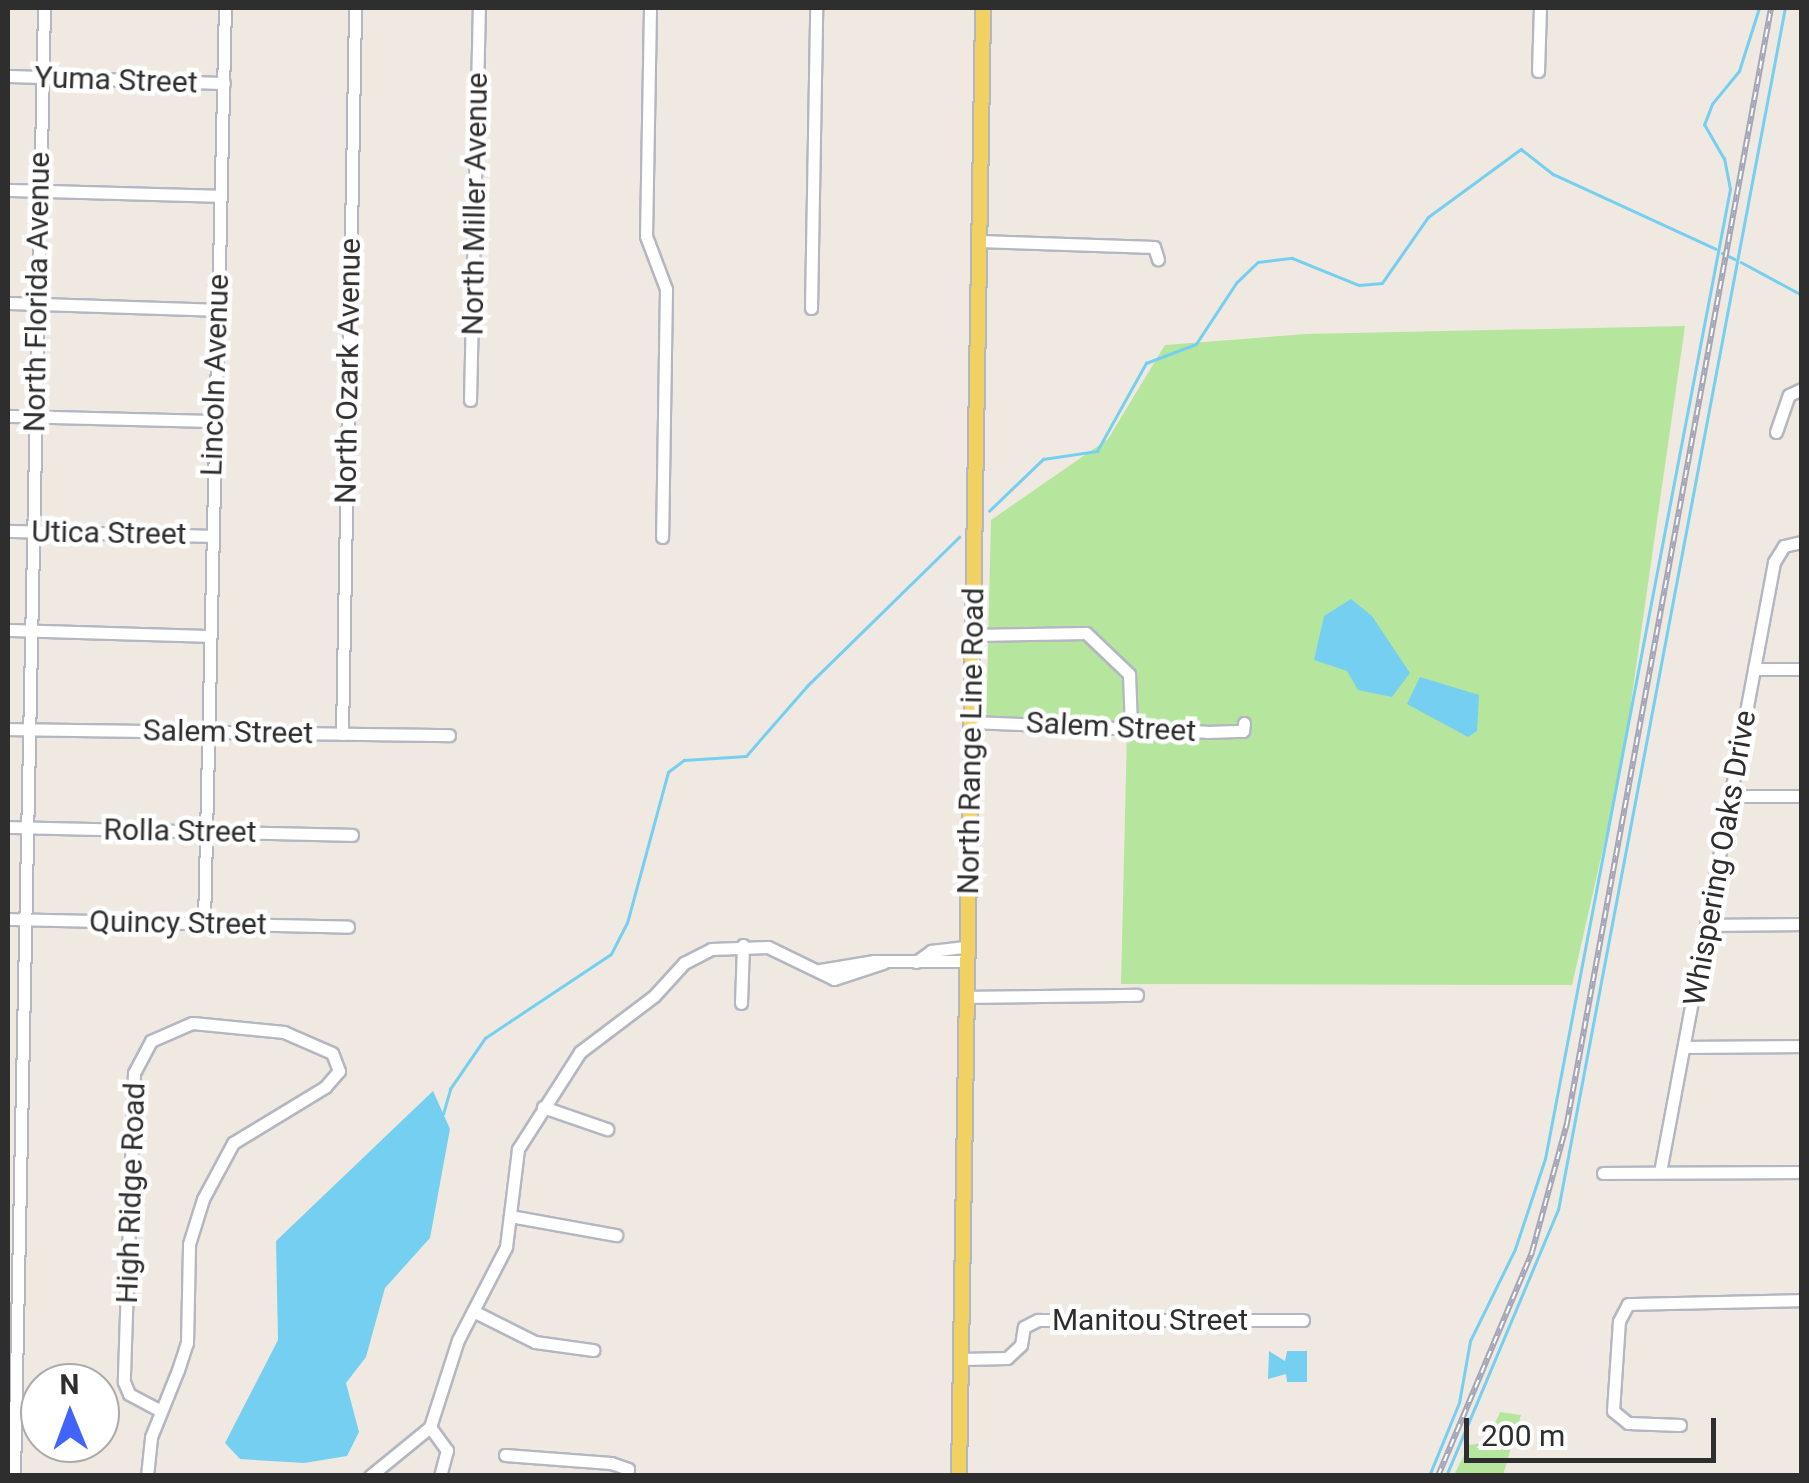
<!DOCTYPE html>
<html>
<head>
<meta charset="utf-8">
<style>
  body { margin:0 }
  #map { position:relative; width:1809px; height:1483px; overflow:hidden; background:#efe9e1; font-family:Roboto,sans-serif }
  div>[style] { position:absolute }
  .green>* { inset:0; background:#b6e59e }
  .water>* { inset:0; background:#75cff0 }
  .stream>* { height:2.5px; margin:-1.25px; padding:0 1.25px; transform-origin:1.25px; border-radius:1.25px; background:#75cff0 }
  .roads { filter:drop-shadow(2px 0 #b4b7c1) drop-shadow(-2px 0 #b4b7c1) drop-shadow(0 2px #b4b7c1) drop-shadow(0 -2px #b4b7c1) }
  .minor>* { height:11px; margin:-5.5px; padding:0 5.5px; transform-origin:5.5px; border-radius:5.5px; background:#fff }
  .major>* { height:14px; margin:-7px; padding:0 7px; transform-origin:7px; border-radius:7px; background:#f2d163 }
  .rail>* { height:6px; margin-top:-3px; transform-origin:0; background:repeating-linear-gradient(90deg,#fff 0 8px,#a3a6b8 0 16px); box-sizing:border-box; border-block:2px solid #a3a6b8 }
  span { translate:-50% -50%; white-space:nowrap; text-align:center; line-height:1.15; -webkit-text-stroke:9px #fff; paint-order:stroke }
  .street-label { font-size:30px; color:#2e2e2e }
  .frame { position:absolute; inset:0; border:10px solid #2e2e2e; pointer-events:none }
  .north { position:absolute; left:20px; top:1363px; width:100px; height:100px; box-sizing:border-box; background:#fff; border:2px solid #ababab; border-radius:50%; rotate:359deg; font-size:28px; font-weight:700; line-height:40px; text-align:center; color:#2e2e2e }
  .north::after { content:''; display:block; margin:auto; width:35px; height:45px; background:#4264fb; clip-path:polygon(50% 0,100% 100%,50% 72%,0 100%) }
  .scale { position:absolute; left:1464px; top:1418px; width:252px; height:45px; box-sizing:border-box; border:5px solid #2e2e2e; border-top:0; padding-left:12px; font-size:30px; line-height:35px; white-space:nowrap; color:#2e2e2e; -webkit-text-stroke:8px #fff; paint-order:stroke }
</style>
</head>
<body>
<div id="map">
  <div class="green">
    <i style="clip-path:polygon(1685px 326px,1622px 765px,1572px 985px,1121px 984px,1127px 732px,986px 731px,991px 520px,1108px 439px,1165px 345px,1306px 334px)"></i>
    <i style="clip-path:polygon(1500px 1412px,1521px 1415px,1503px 1475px,1454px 1475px,1469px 1445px,1487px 1442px)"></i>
  </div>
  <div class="water">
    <i style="clip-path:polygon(1351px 599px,1372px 616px,1410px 673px,1392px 697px,1358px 690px,1347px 671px,1314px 660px,1324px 616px)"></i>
    <i style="clip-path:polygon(1420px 677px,1479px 695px,1477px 731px,1468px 737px,1407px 704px)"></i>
    <i style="clip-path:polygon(433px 1091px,450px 1129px,430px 1238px,385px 1288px,366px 1357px,346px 1383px,359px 1432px,347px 1456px,304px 1463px,240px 1459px,225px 1443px,278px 1340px,276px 1241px)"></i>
    <i style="clip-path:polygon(1269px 1351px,1285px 1361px,1287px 1351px,1307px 1351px,1307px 1382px,1287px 1382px,1286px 1374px,1268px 1379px)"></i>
  </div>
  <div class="stream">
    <i style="left:1722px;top:253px;width:14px;rotate:25deg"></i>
    <i style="left:1741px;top:262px;width:69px;rotate:28.4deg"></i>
    <i style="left:989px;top:511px;width:75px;rotate:-43.9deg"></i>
    <i style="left:1043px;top:459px;width:55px;rotate:-8.4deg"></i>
    <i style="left:1097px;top:451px;width:101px;rotate:-60.9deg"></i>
    <i style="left:1146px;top:363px;width:53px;rotate:-20.8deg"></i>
    <i style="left:1196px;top:344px;width:73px;rotate:-56.7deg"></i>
    <i style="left:1236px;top:283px;width:30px;rotate:-44deg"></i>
    <i style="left:1258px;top:262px;width:34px;rotate:-7deg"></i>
    <i style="left:1292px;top:258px;width:72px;rotate:21.9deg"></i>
    <i style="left:1359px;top:285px;width:23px;rotate:-5deg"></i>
    <i style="left:1382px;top:283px;width:80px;rotate:-55.1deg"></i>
    <i style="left:1428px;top:217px;width:115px;rotate:-36.2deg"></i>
    <i style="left:1521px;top:149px;width:41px;rotate:38deg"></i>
    <i style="left:1553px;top:174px;width:179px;rotate:24.7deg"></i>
    <i style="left:443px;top:1114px;width:26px;rotate:-74deg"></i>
    <i style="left:450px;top:1089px;width:62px;rotate:-55.5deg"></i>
    <i style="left:485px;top:1038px;width:151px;rotate:-33.7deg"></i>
    <i style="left:611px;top:954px;width:35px;rotate:-63deg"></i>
    <i style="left:627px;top:923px;width:156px;rotate:-74.8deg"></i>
    <i style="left:668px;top:772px;width:20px;rotate:-37deg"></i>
    <i style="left:684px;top:760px;width:62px;rotate:-3.7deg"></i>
    <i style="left:746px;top:756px;width:93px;rotate:-48.9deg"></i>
    <i style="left:807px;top:686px;width:213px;rotate:-44.4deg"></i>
    <i style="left:1429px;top:1476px;width:79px;rotate:-67.7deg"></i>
    <i style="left:1459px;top:1403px;width:63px;rotate:-79.9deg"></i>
    <i style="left:1470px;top:1341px;width:102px;rotate:-63.9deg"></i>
    <i style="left:1515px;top:1249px;width:95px;rotate:-71.6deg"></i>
    <i style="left:1545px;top:1159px;width:987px;rotate:-79.2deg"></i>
    <i style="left:1730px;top:189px;width:31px;rotate:-101deg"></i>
    <i style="left:1724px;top:159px;width:39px;rotate:-120deg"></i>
    <i style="left:1704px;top:125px;width:22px;rotate:-69deg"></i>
    <i style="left:1712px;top:104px;width:43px;rotate:-50.7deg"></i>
    <i style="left:1739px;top:71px;width:66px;rotate:-72.4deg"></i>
    <i style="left:1446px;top:1476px;width:289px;rotate:-67.2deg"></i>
    <i style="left:1558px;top:1210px;width:1223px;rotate:-79.31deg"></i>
  </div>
  <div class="roads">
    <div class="minor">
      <i style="left:650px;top:8px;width:228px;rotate:91deg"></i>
      <i style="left:646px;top:236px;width:57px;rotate:69.3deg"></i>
      <i style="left:666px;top:289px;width:248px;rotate:90.9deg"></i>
      <i style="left:1538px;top:71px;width:63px;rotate:-88.2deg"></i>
      <i style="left:8px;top:76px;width:216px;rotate:1.9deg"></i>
      <i style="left:8px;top:190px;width:212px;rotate:1.6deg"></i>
      <i style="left:979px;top:241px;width:175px;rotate:2deg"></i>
      <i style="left:1154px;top:247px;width:13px;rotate:72deg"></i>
      <i style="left:8px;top:303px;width:209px;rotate:1.9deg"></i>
      <i style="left:811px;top:308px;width:300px;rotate:-89deg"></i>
      <i style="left:470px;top:400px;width:392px;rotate:-88.7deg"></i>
      <i style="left:8px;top:416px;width:208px;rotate:1.4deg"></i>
      <i style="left:1776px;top:432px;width:39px;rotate:-71deg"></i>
      <i style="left:1789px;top:395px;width:14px;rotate:-25deg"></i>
      <i style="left:8px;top:531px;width:202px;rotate:1.4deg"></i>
      <i style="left:8px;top:630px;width:201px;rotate:1.7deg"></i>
      <i style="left:973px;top:635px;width:113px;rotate:-1deg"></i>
      <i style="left:1086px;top:633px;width:59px;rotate:43.6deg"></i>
      <i style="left:1129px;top:674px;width:51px;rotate:87.8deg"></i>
      <i style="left:1754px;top:669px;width:48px"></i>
      <i style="left:972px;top:722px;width:235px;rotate:2.4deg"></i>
      <i style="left:1207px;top:732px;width:36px;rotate:-2deg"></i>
      <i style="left:1243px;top:731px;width:8px;rotate:-83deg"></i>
      <i style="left:8px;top:729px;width:441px;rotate:0.8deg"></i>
      <i style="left:342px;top:734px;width:726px;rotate:-88.97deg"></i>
      <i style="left:1730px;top:796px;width:72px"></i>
      <i style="left:8px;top:827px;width:344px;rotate:1.3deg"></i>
      <i style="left:8px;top:919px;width:340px;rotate:1.3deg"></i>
      <i style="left:204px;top:923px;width:915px;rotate:-88.69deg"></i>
      <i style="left:1707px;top:925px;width:95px;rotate:-0.6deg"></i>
      <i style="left:916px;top:962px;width:19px;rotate:-36deg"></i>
      <i style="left:931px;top:951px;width:38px;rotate:-7deg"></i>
      <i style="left:820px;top:970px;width:55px;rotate:-9.5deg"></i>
      <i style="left:874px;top:961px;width:94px"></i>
      <i style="left:967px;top:997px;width:170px;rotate:-0.7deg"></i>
      <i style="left:741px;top:1003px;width:58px;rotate:-88deg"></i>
      <i style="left:1685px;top:1047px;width:117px;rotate:-0.5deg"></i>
      <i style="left:543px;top:1107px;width:68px;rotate:19deg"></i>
      <i style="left:1660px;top:1172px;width:621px;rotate:-79.41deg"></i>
      <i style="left:1774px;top:562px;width:19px;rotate:-58deg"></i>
      <i style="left:1784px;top:546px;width:18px;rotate:-13deg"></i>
      <i style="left:1603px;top:1173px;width:199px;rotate:-0.3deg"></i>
      <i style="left:510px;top:1216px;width:108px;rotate:10.2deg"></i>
      <i style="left:473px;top:1311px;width:69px;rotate:26.6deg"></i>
      <i style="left:535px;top:1342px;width:59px;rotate:7.9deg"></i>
      <i style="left:961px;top:1359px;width:46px;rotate:-1.2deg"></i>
      <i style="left:1007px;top:1358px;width:19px;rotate:-43deg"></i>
      <i style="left:1021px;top:1345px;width:18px;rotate:-81deg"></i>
      <i style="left:1024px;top:1327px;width:16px;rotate:-27deg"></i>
      <i style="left:1038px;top:1320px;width:265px"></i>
      <i style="left:1680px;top:1425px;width:52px;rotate:-177.8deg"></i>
      <i style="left:1628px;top:1423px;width:19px;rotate:-141deg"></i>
      <i style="left:1613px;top:1411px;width:90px;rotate:-86.2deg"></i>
      <i style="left:1619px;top:1321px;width:19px;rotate:-62deg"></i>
      <i style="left:1628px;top:1304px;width:174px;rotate:-1.3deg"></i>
      <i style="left:430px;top:1427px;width:29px;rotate:54deg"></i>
      <i style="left:447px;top:1450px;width:27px;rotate:105deg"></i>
      <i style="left:505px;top:1455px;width:106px;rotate:4.3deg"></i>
      <i style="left:611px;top:1463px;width:18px;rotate:19deg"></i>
      <i style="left:628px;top:1469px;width:7px;rotate:98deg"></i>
      <i style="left:14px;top:1476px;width:1468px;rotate:-88.83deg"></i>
      <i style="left:147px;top:1476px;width:39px;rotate:-84deg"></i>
      <i style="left:151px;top:1437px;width:72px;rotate:-68.1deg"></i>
      <i style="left:178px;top:1370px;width:28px;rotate:-72deg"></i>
      <i style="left:187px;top:1343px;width:99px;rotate:-88.8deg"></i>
      <i style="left:189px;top:1244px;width:47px;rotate:-72.7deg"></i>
      <i style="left:203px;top:1199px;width:64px;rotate:-61.8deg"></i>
      <i style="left:233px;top:1143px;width:108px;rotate:-31.3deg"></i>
      <i style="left:325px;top:1087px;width:21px;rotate:-49deg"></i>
      <i style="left:339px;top:1071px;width:19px;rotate:-111deg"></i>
      <i style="left:332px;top:1053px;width:52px;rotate:-156.4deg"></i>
      <i style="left:284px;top:1032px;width:92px;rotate:-174.4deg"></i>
      <i style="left:192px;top:1023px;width:45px;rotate:156.3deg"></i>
      <i style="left:151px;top:1041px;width:36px;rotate:118deg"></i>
      <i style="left:134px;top:1073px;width:309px;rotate:91.9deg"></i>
      <i style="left:124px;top:1382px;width:13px;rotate:67deg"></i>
      <i style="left:129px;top:1394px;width:36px;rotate:28deg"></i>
      <i style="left:370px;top:1476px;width:77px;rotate:-39.2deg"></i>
      <i style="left:430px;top:1427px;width:91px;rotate:-72.2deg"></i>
      <i style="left:458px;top:1340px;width:105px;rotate:-62.7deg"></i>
      <i style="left:506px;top:1247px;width:99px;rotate:-83deg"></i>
      <i style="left:518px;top:1149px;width:115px;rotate:-57.4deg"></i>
      <i style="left:580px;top:1052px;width:93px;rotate:-37.1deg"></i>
      <i style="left:654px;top:996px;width:45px;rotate:-47.7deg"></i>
      <i style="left:684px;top:963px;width:30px;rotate:-27deg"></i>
      <i style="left:711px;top:949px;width:57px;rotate:-2deg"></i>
      <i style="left:768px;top:947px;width:73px;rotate:25.9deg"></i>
      <i style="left:834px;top:979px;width:52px;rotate:-18.1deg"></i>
    </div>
    <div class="major">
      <i style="left:959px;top:1476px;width:1468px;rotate:-89.06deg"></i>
    </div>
  </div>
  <div class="rail">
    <i style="left:1438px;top:1476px;width:243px;rotate:-67.2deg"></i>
    <i style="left:1532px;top:1252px;width:134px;rotate:-74.8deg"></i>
    <i style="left:1567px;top:1123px;width:1134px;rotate:-79.63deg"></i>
  </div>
  <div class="street-label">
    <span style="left:116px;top:80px;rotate:2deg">Yuma Street</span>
    <span style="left:475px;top:204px;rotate:-89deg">North Miller Avenue</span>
    <span style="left:37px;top:292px;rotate:-89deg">North Florida Avenue</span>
    <span style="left:348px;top:371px;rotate:-89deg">North Ozark Avenue</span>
    <span style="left:215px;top:375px;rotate:-88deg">Lincoln Avenue</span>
    <span style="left:109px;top:533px;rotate:1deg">Utica Street</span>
    <span style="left:1111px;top:727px;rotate:3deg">Salem Street</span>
    <span style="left:228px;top:732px;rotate:1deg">Salem Street</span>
    <span style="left:971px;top:741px;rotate:-89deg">North Range Line Road</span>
    <span style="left:180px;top:831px;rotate:1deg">Rolla Street</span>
    <span style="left:1720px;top:858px;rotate:-80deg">Whispering Oaks Drive</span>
    <span style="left:178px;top:923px;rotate:1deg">Quincy Street</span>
    <span style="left:131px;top:1193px;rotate:-88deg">High Ridge Road</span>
    <span style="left:1150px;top:1320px">Manitou Street</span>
  </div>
  <div class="frame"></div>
  <div class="north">N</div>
  <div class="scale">200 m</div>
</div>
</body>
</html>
